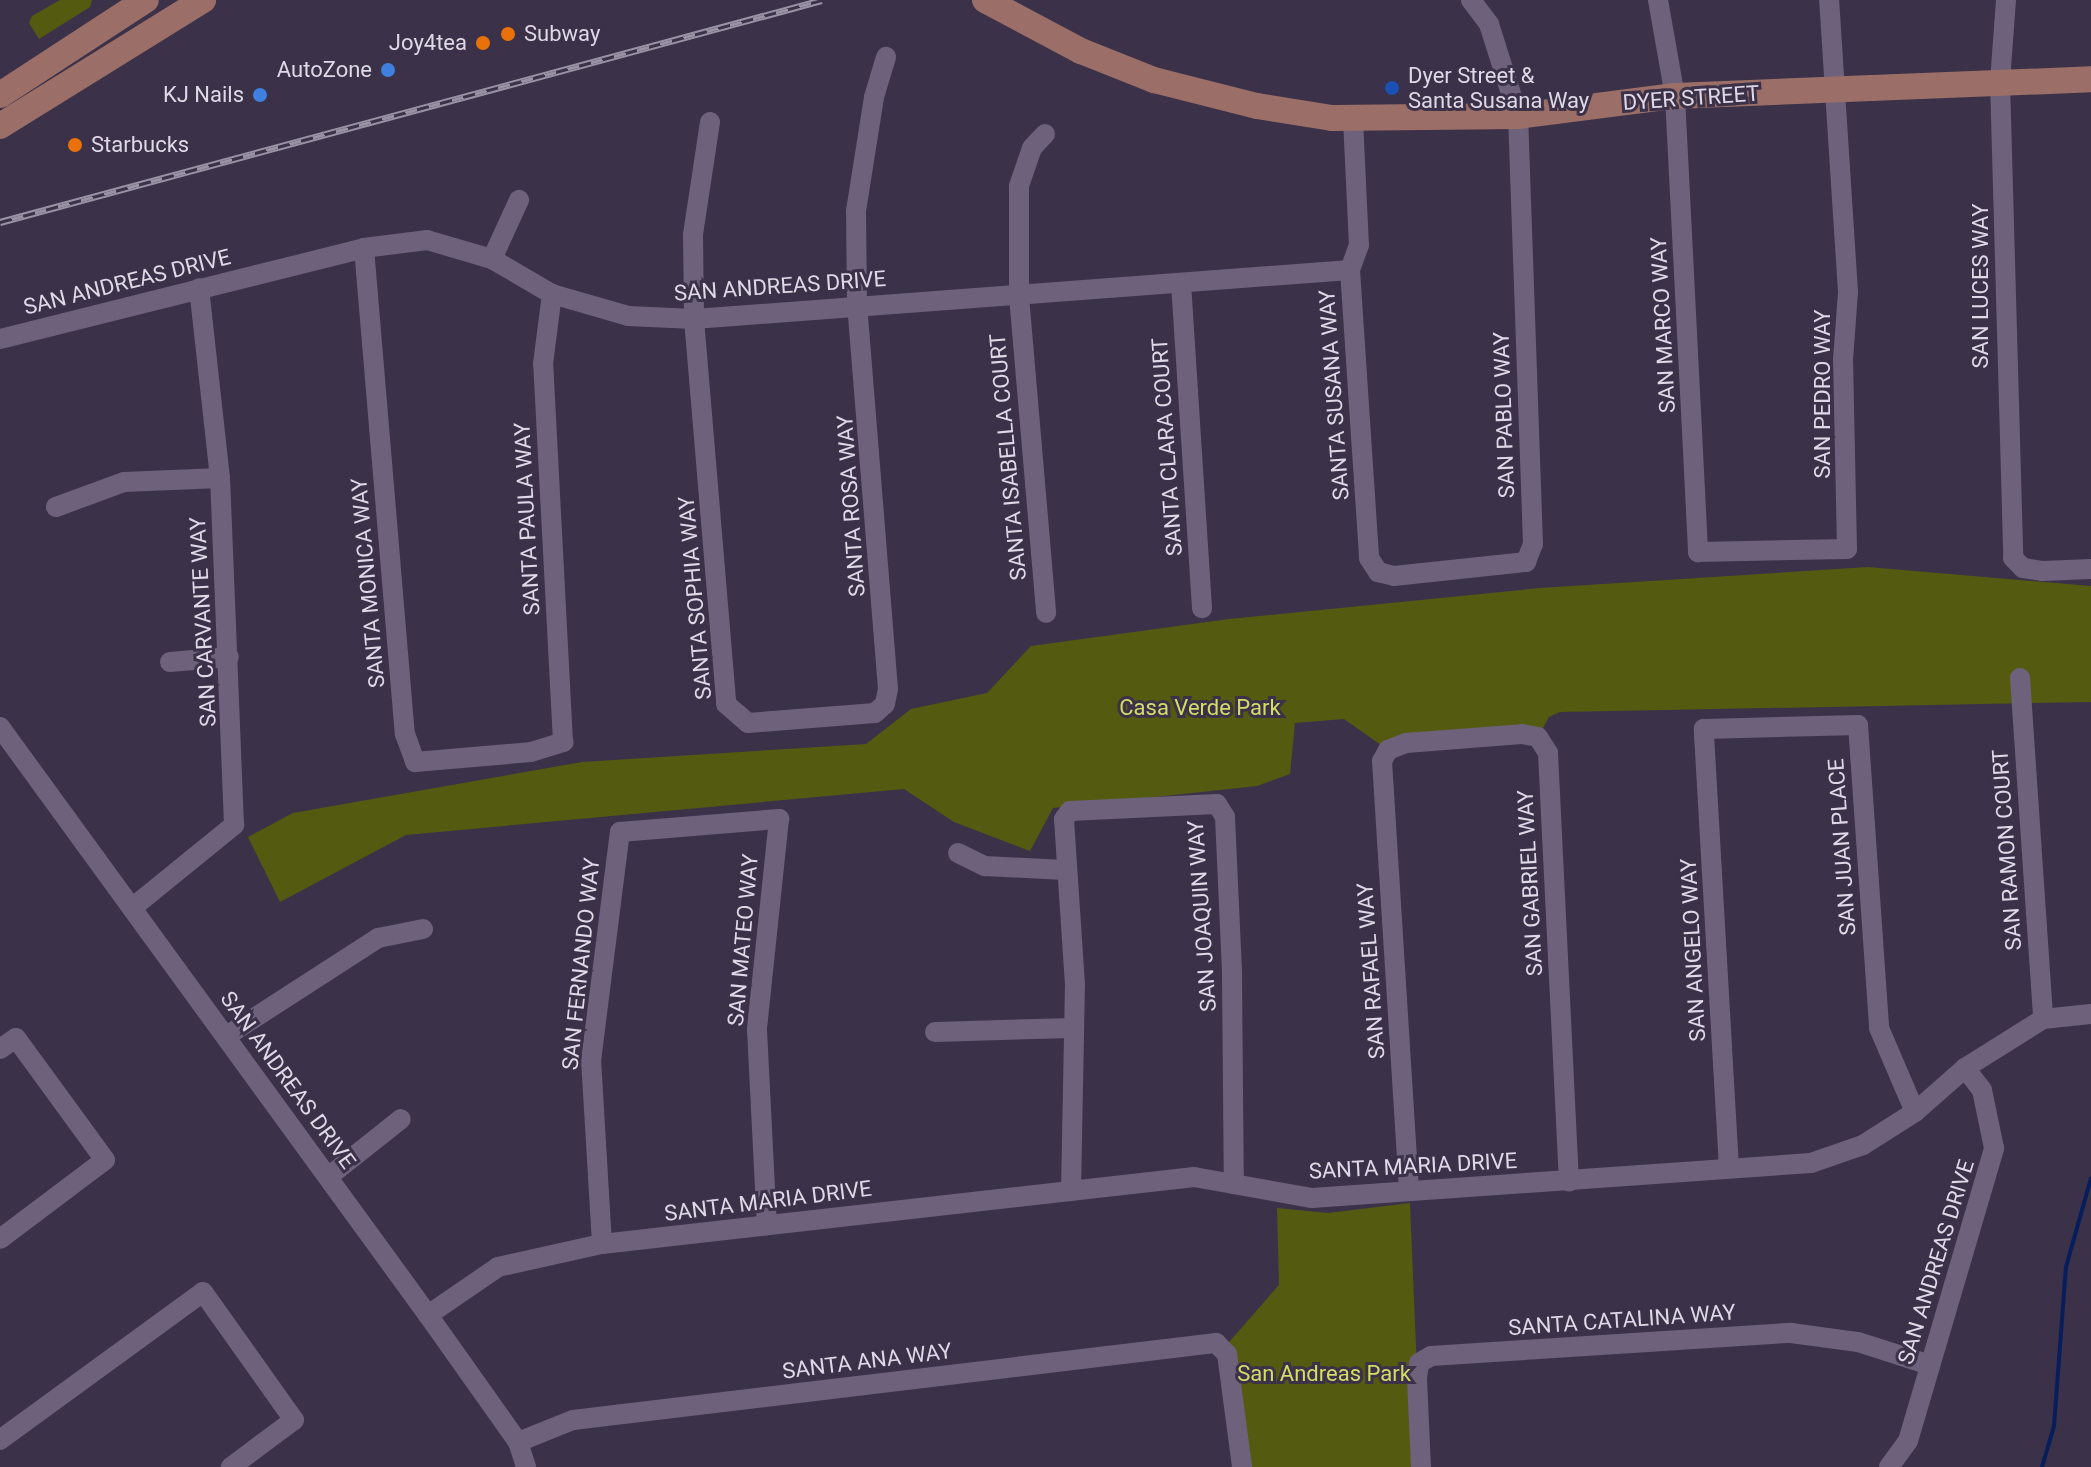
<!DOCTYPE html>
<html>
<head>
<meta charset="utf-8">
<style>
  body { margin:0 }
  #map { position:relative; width:2091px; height:1467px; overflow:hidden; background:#3b3148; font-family:Roboto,sans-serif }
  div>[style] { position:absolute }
  .green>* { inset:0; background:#555a11 }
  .stream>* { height:4px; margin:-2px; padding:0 2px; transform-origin:2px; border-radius:2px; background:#081e5c }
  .minor>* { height:20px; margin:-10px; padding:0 10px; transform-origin:10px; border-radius:10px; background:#6d617c }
  .major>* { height:26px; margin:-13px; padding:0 13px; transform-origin:13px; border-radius:13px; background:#9b6f68 }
  .rail>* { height:7px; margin-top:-3.5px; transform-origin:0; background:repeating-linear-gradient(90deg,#3b3148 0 12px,#9991a4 0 24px); box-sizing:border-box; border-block:2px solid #9991a4 }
  .dots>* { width:22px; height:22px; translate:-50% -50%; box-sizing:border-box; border:4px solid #3b3148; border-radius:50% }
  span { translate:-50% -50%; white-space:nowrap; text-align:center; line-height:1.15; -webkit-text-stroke:6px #3b3148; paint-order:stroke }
  .poi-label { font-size:22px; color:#ded8e7 }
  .left { translate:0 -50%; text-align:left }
  .right { translate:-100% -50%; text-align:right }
  .street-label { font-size:22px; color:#ded8e7 }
  .park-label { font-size:22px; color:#d3dd65 }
</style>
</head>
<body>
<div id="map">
  <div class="green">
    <i style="clip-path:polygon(60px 0,92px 0,90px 7px,39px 39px,29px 23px,32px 16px)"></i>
    <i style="clip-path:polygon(1868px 567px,2091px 586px,2091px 702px,1560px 712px,1549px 717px,1538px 737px,1388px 750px,1344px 719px,1295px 723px,1290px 774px,1257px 786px,1053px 808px,1030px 851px,954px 822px,904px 789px,406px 835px,280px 902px,248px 837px,293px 813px,582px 762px,866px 744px,911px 709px,987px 693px,1031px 646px,1229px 619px,1540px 588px)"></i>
    <i style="clip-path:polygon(1410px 1203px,1421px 1467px,1242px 1467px,1223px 1349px,1279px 1285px,1277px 1208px,1328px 1213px)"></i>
  </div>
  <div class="stream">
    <i style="left:2042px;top:1467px;width:43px;rotate:-73.7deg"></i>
    <i style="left:2054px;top:1426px;width:159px;rotate:-85.7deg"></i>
    <i style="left:2066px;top:1267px;width:92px;rotate:-74.3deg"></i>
  </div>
  <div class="minor">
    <i style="left:1658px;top:0;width:97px;rotate:80deg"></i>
    <i style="left:1675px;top:96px;width:457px;rotate:87.1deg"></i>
    <i style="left:1698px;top:552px;width:149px;rotate:-1.2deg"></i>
    <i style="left:1847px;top:549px;width:189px;rotate:-91.2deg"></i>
    <i style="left:1843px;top:360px;width:68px;rotate:-85.8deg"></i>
    <i style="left:1848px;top:292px;width:293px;rotate:-93.7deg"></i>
    <i style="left:2006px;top:0;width:81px;rotate:94.2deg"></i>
    <i style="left:2000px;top:81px;width:477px;rotate:88.4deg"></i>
    <i style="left:2013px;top:558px;width:14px;rotate:45deg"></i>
    <i style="left:2023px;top:568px;width:19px;rotate:9deg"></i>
    <i style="left:2042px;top:571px;width:49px;rotate:-2.3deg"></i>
    <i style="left:1353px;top:119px;width:126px;rotate:87.3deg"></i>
    <i style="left:1359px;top:245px;width:27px;rotate:110deg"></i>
    <i style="left:1350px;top:270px;width:289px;rotate:86.2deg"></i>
    <i style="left:1369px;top:558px;width:17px;rotate:57deg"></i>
    <i style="left:1378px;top:572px;width:16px;rotate:14deg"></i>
    <i style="left:1394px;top:576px;width:133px;rotate:-6.1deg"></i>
    <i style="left:1526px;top:562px;width:19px;rotate:-69deg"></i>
    <i style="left:1533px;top:544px;width:428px;rotate:-92deg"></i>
    <i style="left:1518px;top:116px;width:96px;rotate:-107.5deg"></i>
    <i style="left:1489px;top:24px;width:30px;rotate:-127deg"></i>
    <i style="left:710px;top:122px;width:114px;rotate:98.6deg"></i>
    <i style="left:693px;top:235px;width:84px;rotate:89.3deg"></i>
    <i style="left:694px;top:319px;width:386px;rotate:85.2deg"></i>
    <i style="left:726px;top:704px;width:29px;rotate:41deg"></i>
    <i style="left:748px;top:723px;width:127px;rotate:-4.5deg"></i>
    <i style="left:875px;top:713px;width:13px;rotate:-42deg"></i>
    <i style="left:885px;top:704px;width:15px;rotate:-79deg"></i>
    <i style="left:888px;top:689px;width:386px;rotate:-94.6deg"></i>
    <i style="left:857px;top:304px;width:93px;rotate:-90.6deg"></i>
    <i style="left:856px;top:211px;width:115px;rotate:-81deg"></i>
    <i style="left:874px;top:97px;width:42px;rotate:-73.3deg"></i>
    <i style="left:1045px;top:134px;width:19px;rotate:133deg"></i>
    <i style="left:1032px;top:148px;width:40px;rotate:108.9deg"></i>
    <i style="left:1019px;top:186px;width:110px;rotate:90deg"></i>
    <i style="left:1019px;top:296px;width:318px;rotate:85.1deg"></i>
    <i style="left:364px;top:248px;width:488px;rotate:85.2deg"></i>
    <i style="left:405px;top:734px;width:30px;rotate:70deg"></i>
    <i style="left:415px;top:762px;width:116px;rotate:-4.9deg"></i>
    <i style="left:531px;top:752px;width:34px;rotate:-17deg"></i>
    <i style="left:563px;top:742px;width:379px;rotate:-93deg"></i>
    <i style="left:543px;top:364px;width:71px;rotate:-82.7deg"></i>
    <i style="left:492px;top:259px;width:65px;rotate:-65.4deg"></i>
    <i style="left:1181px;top:283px;width:326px;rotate:86.3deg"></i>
    <i style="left:0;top:339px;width:375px;rotate:-14deg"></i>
    <i style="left:364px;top:248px;width:64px;rotate:-7.2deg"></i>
    <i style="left:427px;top:240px;width:68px;rotate:16.3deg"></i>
    <i style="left:492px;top:259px;width:69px;rotate:30.3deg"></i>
    <i style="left:552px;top:294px;width:79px;rotate:16.1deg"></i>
    <i style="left:628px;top:316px;width:66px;rotate:2.6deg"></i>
    <i style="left:694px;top:319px;width:658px;rotate:-4.27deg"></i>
    <i style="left:56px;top:507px;width:72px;rotate:-20.2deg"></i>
    <i style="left:124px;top:482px;width:96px;rotate:-2.4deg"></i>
    <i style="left:170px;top:662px;width:59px;rotate:-4.8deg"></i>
    <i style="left:2020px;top:678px;width:342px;rotate:86.1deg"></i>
    <i style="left:0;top:727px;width:727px;rotate:53.95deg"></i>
    <i style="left:428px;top:1315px;width:156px;rotate:54.7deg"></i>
    <i style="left:518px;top:1442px;width:26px;rotate:72deg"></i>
    <i style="left:958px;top:853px;width:30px;rotate:26deg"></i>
    <i style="left:985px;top:866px;width:80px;rotate:2.9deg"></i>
    <i style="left:132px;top:908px;width:132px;rotate:-39.1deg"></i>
    <i style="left:234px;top:825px;width:347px;rotate:-92.3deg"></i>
    <i style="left:220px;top:478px;width:191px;rotate:-96.3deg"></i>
    <i style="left:935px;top:1032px;width:137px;rotate:-1.7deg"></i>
    <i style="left:228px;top:1035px;width:179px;rotate:-32.9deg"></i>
    <i style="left:378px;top:938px;width:46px;rotate:-11.3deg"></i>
    <i style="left:0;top:1049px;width:19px;rotate:-35deg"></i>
    <i style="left:16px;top:1038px;width:151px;rotate:53.9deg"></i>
    <i style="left:105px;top:1160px;width:131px;rotate:143deg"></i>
    <i style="left:1729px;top:1168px;width:440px;rotate:-93.3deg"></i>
    <i style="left:1704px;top:729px;width:154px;rotate:-1.5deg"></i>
    <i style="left:1858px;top:725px;width:304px;rotate:86deg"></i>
    <i style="left:1879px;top:1028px;width:91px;rotate:66.8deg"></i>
    <i style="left:328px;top:1177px;width:93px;rotate:-38.5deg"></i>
    <i style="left:1409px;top:1190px;width:430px;rotate:-93.6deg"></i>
    <i style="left:1382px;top:761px;width:13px;rotate:-61deg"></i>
    <i style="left:1388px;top:750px;width:19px;rotate:-21deg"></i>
    <i style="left:1406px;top:743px;width:116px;rotate:-4.4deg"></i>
    <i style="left:1522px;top:734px;width:16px;rotate:11deg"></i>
    <i style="left:1538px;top:737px;width:19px;rotate:58deg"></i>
    <i style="left:1548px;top:753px;width:429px;rotate:87.2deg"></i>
    <i style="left:1071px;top:1191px;width:206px;rotate:-88.9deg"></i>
    <i style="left:1075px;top:985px;width:166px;rotate:-93.8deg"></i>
    <i style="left:1064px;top:819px;width:10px;rotate:-53deg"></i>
    <i style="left:1070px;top:811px;width:147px;rotate:-2.7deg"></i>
    <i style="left:1217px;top:804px;width:15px;rotate:58deg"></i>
    <i style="left:1225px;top:817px;width:157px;rotate:87.4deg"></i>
    <i style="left:1232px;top:974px;width:210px;rotate:89.5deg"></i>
    <i style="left:602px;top:1244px;width:183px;rotate:-93.4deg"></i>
    <i style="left:591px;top:1061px;width:231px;rotate:-82.8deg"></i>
    <i style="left:620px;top:832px;width:160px;rotate:-4.7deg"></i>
    <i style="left:779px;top:819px;width:212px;rotate:96deg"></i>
    <i style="left:757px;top:1030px;width:195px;rotate:87.1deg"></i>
    <i style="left:428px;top:1315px;width:85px;rotate:-34.4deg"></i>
    <i style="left:498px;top:1267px;width:107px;rotate:-12.5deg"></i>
    <i style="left:602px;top:1244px;width:596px;rotate:-6.46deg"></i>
    <i style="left:1194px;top:1177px;width:120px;rotate:10.1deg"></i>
    <i style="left:1312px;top:1198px;width:500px;rotate:-4.01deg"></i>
    <i style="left:1811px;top:1163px;width:55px;rotate:-19.1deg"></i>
    <i style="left:1863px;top:1145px;width:62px;rotate:-32.4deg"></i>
    <i style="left:1915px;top:1112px;width:67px;rotate:-41.3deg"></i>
    <i style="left:1965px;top:1068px;width:92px;rotate:-32.1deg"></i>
    <i style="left:2043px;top:1019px;width:48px;rotate:-5.9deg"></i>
    <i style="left:0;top:1440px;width:251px;rotate:-36.1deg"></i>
    <i style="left:203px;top:1292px;width:157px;rotate:54.6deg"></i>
    <i style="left:294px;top:1420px;width:79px;rotate:143.3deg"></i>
    <i style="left:518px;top:1442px;width:59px;rotate:-21.8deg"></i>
    <i style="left:573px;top:1420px;width:648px;rotate:-6.83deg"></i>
    <i style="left:1216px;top:1343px;width:16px;rotate:45deg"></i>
    <i style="left:1227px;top:1354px;width:114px;rotate:82.4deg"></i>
    <i style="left:1421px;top:1467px;width:89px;rotate:-92.6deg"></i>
    <i style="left:1417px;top:1378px;width:15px;rotate:-82deg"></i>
    <i style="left:1419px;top:1363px;width:14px;rotate:-30deg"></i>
    <i style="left:1431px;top:1356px;width:361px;rotate:-3.7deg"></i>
    <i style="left:1791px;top:1333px;width:68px;rotate:7.7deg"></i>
    <i style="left:1858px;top:1342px;width:76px;rotate:17.7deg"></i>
    <i style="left:1889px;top:1467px;width:32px;rotate:-54deg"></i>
    <i style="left:1908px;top:1441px;width:305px;rotate:-73.6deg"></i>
    <i style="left:1994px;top:1148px;width:59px;rotate:-101.7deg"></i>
    <i style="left:1982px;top:1090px;width:28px;rotate:-128deg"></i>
  </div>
  <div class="major">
    <i style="left:985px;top:0;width:109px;rotate:28deg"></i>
    <i style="left:1081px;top:51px;width:79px;rotate:21.7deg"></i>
    <i style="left:1154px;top:80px;width:106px;rotate:14.2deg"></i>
    <i style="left:1257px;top:106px;width:76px;rotate:9.1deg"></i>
    <i style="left:1332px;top:118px;width:186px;rotate:-0.6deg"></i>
    <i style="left:1518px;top:116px;width:158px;rotate:-7.3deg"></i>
    <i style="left:1675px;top:96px;width:416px;rotate:-2.3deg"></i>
    <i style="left:0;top:95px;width:174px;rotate:-33.1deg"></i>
    <i style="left:0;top:126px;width:239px;rotate:-31.8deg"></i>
  </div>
  <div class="rail">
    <i style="left:0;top:222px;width:851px;rotate:-15.11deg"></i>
  </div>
  <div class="dots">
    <i style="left:508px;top:34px;background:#e8710a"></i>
    <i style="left:483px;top:43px;background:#e8710a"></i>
    <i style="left:388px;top:70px;background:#3f7fe0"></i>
    <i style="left:1392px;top:88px;background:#1a4fb4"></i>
    <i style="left:260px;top:95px;background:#3f7fe0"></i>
    <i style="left:75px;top:145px;background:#e8710a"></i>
  </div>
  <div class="poi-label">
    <span class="left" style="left:524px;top:34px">Subway</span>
    <span class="right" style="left:467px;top:43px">Joy4tea</span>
    <span class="right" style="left:372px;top:70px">AutoZone</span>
    <span class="left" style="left:1408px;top:88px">Dyer Street &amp;<br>Santa Susana Way</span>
    <span class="right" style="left:244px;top:95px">KJ Nails</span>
    <span class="left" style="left:91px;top:145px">Starbucks</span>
  </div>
  <div class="street-label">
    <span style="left:1691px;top:98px;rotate:-4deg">DYER STREET</span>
    <span style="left:127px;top:282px;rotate:-14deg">SAN ANDREAS DRIVE</span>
    <span style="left:780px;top:286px;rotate:-4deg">SAN ANDREAS DRIVE</span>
    <span style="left:1981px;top:286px;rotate:-90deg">SAN LUCES WAY</span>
    <span style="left:1663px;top:325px;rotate:-93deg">SAN MARCO WAY</span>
    <span style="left:1823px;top:394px;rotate:-90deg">SAN PEDRO WAY</span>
    <span style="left:1334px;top:395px;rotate:-94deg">SANTA SUSANA WAY</span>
    <span style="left:1504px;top:415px;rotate:-92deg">SAN PABLO WAY</span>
    <span style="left:1167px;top:447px;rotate:-94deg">SANTA CLARA COURT</span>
    <span style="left:1008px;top:457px;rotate:-95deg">SANTA ISABELLA COURT</span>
    <span style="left:851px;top:506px;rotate:-94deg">SANTA ROSA WAY</span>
    <span style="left:527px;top:519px;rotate:-93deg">SANTA PAULA WAY</span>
    <span style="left:368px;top:583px;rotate:-95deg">SANTA MONICA WAY</span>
    <span style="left:695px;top:598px;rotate:-95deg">SANTA SOPHIA WAY</span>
    <span style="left:203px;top:622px;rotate:-93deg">SAN CARVANTE WAY</span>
    <span style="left:1842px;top:847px;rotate:-94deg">SAN JUAN PLACE</span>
    <span style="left:2007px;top:850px;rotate:-94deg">SAN RAMON COURT</span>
    <span style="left:1530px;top:883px;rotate:-93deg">SAN GABRIEL WAY</span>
    <span style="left:1202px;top:916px;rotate:-94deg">SAN JOAQUIN WAY</span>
    <span style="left:743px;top:940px;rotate:-85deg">SAN MATEO WAY</span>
    <span style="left:1693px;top:950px;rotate:-93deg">SAN ANGELO WAY</span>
    <span style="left:581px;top:964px;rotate:-84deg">SAN FERNANDO WAY</span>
    <span style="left:1371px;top:971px;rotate:-94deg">SAN RAFAEL WAY</span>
    <span style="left:288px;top:1080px;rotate:54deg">SAN ANDREAS DRIVE</span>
    <span style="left:1413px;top:1166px;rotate:-3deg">SANTA MARIA DRIVE</span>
    <span style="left:768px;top:1201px;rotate:-7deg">SANTA MARIA DRIVE</span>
    <span style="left:1936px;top:1262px;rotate:-73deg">SAN ANDREAS DRIVE</span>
    <span style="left:1622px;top:1320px;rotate:-4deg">SANTA CATALINA WAY</span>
    <span style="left:867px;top:1361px;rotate:-7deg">SANTA ANA WAY</span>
  </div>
  <div class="park-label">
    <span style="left:1200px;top:708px">Casa Verde Park</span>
    <span style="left:1324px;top:1374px">San Andreas Park</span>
  </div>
</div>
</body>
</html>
